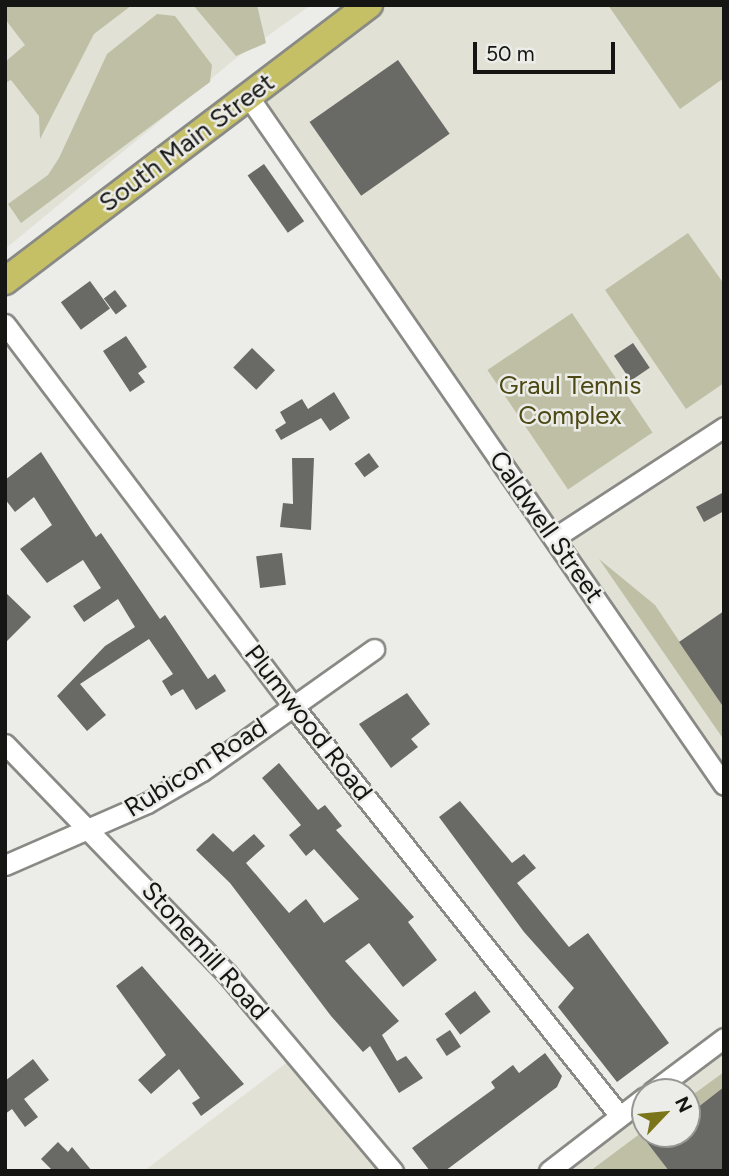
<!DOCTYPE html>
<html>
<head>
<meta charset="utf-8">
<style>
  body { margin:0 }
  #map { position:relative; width:729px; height:1176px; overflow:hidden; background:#ecece8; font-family:Figtree,sans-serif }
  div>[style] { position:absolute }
  .built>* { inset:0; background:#e1e1d6 }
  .green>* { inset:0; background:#bfbfa5; transform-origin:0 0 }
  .building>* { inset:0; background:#696966; transform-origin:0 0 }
  .roads { filter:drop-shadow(2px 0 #898985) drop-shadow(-2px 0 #898985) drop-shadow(0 2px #898985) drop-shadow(0 -2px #898985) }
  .minor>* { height:19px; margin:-9.5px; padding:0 9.5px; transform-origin:9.5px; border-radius:9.5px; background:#fff }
  .major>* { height:26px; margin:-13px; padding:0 13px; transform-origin:13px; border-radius:13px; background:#c5c066 }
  span { translate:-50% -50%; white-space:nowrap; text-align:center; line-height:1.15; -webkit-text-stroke:5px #ecece8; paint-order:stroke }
  .street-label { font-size:26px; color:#151514 }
  .park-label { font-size:26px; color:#4c4914 }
  .frame { position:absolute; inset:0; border:7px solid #151514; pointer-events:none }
  .north { position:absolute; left:631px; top:1078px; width:70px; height:70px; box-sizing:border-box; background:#ecece8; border:2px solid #969693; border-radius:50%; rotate:64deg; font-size:19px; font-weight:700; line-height:28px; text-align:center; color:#151514 }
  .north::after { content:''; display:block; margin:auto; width:24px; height:32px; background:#7a7519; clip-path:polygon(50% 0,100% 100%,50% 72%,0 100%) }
  .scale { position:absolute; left:473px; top:42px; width:142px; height:32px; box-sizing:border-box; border:4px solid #151514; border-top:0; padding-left:9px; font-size:21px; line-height:24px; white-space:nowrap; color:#151514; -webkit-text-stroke:5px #ecece8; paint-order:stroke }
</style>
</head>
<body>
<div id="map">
  <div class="built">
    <i style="clip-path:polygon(5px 5px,311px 5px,235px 59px,5px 249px)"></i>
    <i style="clip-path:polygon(369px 5px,724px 5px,724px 785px,248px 96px)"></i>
    <i style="clip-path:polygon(724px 1038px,724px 1171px,557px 1171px,645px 1101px,645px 1134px,687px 1134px,687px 1092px,656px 1092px)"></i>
    <i style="clip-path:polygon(293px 1058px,383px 1171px,144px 1171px)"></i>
  </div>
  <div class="green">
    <i style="clip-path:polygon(5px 5px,132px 5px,94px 34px,40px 139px,39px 116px,11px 80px,5px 83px,5px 62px,25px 45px,5px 19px)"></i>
    <i style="clip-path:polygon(193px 5px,257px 5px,266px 43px,236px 56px)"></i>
    <i style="clip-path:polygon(608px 5px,724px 5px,724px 78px,680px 109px)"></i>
    <i style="clip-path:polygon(157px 14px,175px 16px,212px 65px,210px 82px,21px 223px,8px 204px,48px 175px,59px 158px,107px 54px)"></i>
    <i style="clip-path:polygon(688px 233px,724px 284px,724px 383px,686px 409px,605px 290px)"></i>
    <i style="left:572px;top:313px;width:144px;height:102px;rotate:56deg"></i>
    <i style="clip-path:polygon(599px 559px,655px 605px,724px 708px,724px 740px)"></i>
    <i style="clip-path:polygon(724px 1072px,724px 1171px,590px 1171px,645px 1130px,687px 1134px,687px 1099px)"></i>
  </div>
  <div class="building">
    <i style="left:398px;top:60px;width:90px;height:108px;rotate:55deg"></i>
    <i style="left:264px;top:164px;width:70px;height:20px;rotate:55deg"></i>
    <i style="left:90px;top:281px;width:34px;height:36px;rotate:54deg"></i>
    <i style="left:115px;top:290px;width:20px;height:14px;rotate:53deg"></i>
    <i style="clip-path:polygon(126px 336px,147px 367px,138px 373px,145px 382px,130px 392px,103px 351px)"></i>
    <i style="left:633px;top:343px;width:30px;height:23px;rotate:56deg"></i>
    <i style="left:252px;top:348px;width:32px;height:27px;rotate:44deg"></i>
    <i style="clip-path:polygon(334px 392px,350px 418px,330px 431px,321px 418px,281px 440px,275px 430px,286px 423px,280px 412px,302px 399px,308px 409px)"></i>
    <i style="clip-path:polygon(41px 452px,96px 537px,101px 533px,160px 619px,165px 615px,208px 679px,215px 674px,226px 691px,196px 710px,183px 689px,171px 696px,162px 681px,173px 674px,149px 639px,80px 684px,106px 715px,87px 731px,57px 696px,105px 646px,135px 627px,118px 599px,84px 622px,73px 606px,101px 588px,83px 560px,47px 583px,20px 549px,52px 525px,34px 497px,15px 512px,5px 499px,5px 480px)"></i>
    <i style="left:369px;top:453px;width:17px;height:18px;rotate:54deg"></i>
    <i style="clip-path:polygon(292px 458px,314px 458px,311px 530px,280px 527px,283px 503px,293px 504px)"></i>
    <i style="clip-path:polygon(724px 492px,724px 511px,704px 522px,696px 507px)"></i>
    <i style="left:282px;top:553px;width:32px;height:26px;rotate:83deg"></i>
    <i style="clip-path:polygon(5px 592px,31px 617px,5px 643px)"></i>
    <i style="clip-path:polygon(724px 611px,724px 708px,679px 642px)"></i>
    <i style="clip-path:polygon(407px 693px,430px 724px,411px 739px,418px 747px,391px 768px,359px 724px)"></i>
    <i style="clip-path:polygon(279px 763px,318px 810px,325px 805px,342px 826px,336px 830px,414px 917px,408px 922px,437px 960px,403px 987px,369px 943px,345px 961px,399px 1021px,382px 1035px,397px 1061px,406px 1056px,423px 1078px,399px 1093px,370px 1046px,363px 1052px,331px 1016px,230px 883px,196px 850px,213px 833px,233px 852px,254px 834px,265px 846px,246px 863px,289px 913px,306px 899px,324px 923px,359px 899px,314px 849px,306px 856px,289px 835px,301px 825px,262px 778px)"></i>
    <i style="clip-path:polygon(460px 801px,512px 863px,524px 854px,536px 868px,517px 883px,569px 947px,588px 933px,669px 1043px,617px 1082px,558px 1007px,574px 988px,524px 932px,439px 817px)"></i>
    <i style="clip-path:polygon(142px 966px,244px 1084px,201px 1116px,192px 1103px,200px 1098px,179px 1069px,151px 1094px,138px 1080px,166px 1055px,116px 986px)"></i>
    <i style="left:475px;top:991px;width:26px;height:38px;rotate:53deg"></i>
    <i style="left:450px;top:1030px;width:20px;height:17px;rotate:57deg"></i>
    <i style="clip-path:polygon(545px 1053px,562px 1076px,557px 1087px,445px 1171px,430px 1171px,412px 1148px,495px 1088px,491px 1082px,513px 1065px,519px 1073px)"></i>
    <i style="clip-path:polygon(33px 1059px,49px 1080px,24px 1099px,38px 1117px,25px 1127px,12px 1109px,5px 1114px,5px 1081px)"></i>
    <i style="clip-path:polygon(724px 1087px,724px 1171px,669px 1171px,646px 1141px,655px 1134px,687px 1134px,687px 1093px,697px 1108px)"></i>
    <i style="clip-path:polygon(58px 1142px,68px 1152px,72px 1147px,92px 1171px,53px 1171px,41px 1159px)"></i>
  </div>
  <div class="roads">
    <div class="minor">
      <i style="left:248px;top:96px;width:837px;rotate:55.36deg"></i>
      <i style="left:5px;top:324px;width:478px;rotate:53deg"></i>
      <i style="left:293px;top:706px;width:524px;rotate:51.43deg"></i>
      <i style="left:554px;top:538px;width:203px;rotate:-33.1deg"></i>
      <i style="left:5px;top:744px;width:320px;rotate:46deg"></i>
      <i style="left:227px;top:974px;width:258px;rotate:49.9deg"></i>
      <i style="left:5px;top:865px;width:155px;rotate:-23.6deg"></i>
      <i style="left:147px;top:803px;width:64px;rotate:-30.2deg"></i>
      <i style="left:202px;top:771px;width:211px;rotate:-35.3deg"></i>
      <i style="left:652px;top:1092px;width:90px;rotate:-36.9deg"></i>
      <i style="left:549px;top:1171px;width:121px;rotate:-37.6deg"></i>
    </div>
    <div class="major">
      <i style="left:5px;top:281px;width:457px;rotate:-37.2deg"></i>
    </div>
  </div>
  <div class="street-label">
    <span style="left:187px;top:143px;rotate:-37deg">South Main Street</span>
    <span style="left:546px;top:527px;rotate:55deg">Caldwell Street</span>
    <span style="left:308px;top:723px;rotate:52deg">Plumwood Road</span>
    <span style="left:196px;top:768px;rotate:-32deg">Rubicon Road</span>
    <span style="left:205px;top:951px;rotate:48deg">Stonemill Road</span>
  </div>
  <div class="park-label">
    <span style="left:570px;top:401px">Graul Tennis<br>Complex</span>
  </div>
  <div class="frame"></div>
  <div class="north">N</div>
  <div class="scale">50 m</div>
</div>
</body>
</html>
